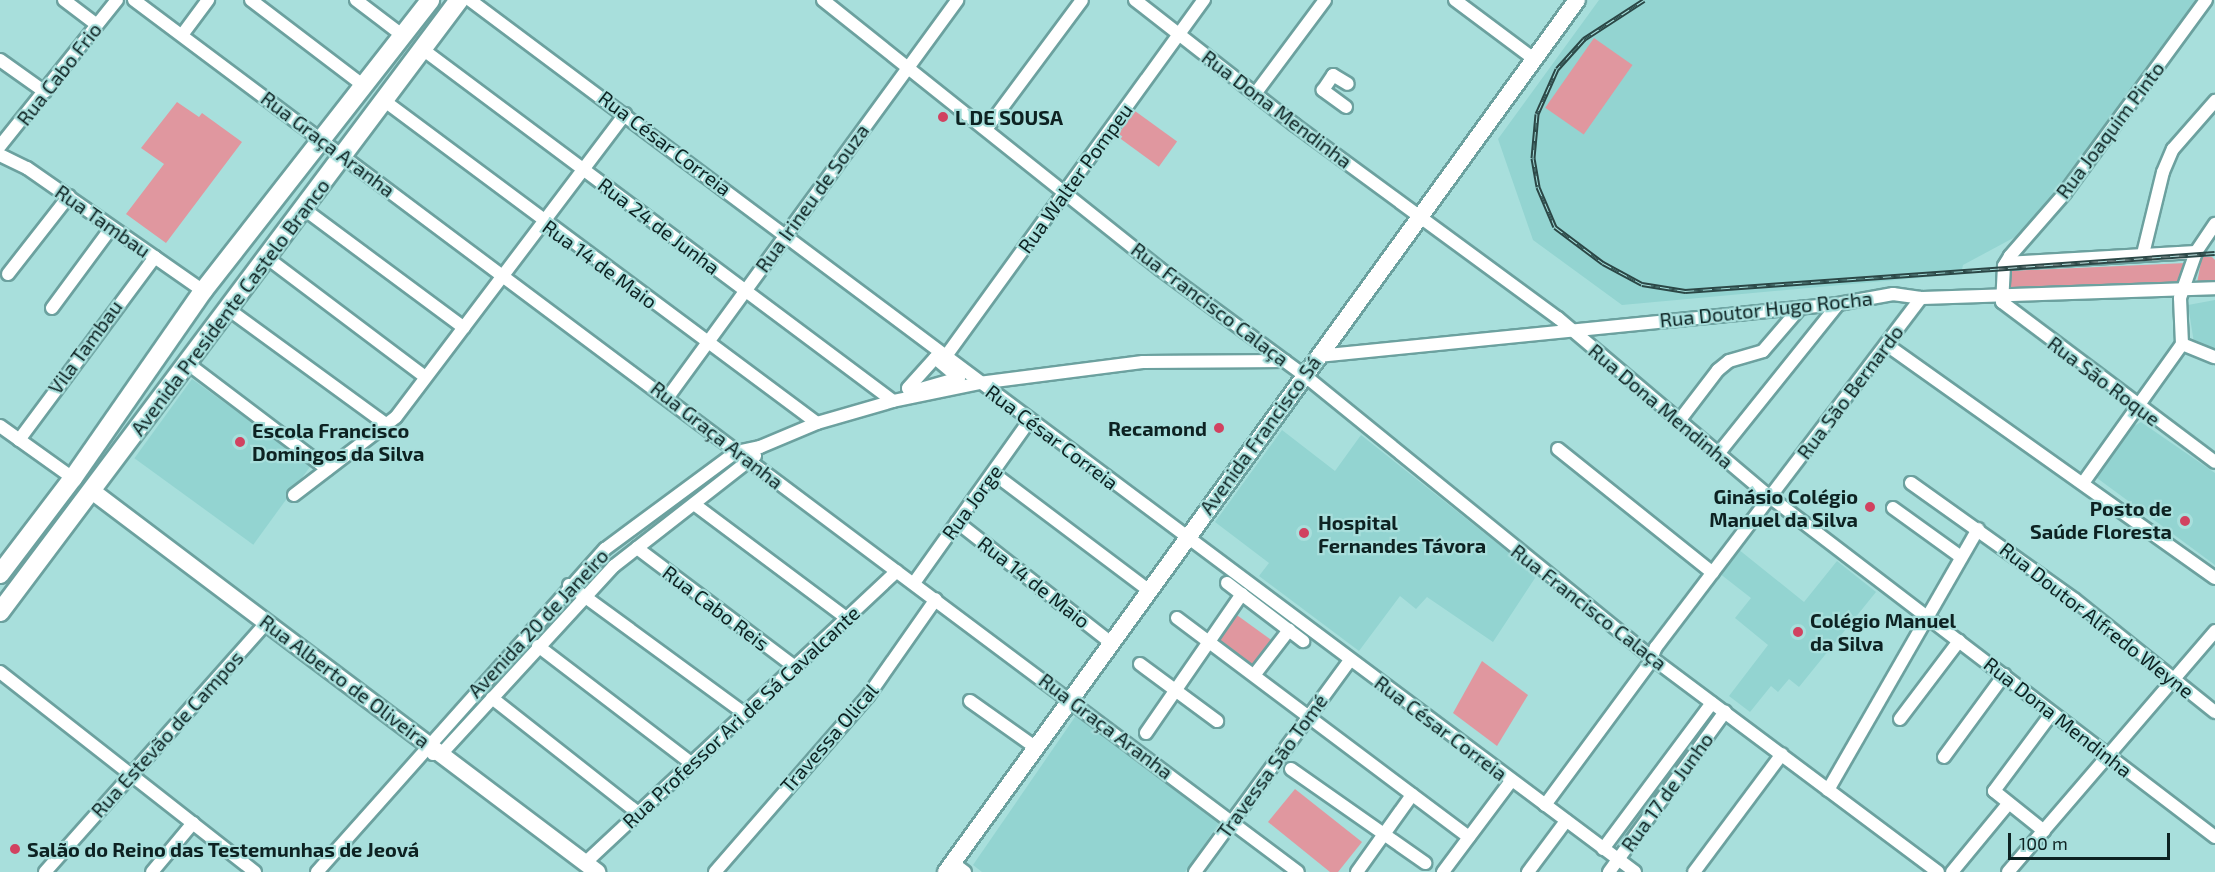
<!DOCTYPE html>
<html>
<head>
<meta charset="utf-8">
<style>
  body { margin:0 }
  #map { position:relative; width:2215px; height:872px; overflow:hidden; background:#a8dfdc; font-family:"Exo 2",sans-serif }
  div>[style] { position:absolute }
  .built>* { inset:0; background:#93d4d1; transform-origin:0 0 }
  .green>* { inset:0; background:#e0979f; transform-origin:0 0 }
  .roads { filter:drop-shadow(2px 0 #6ca19f) drop-shadow(-2px 0 #6ca19f) drop-shadow(0 2px #6ca19f) drop-shadow(0 -2px #6ca19f) }
  .street>* { height:12px; margin:-6px; padding:0 6px; transform-origin:6px; border-radius:6px; background:#fff }
  .secondary>* { height:16px; margin:-8px; padding:0 8px; transform-origin:8px; border-radius:8px; background:#fff }
  .primary>* { height:18px; margin:-9px; padding:0 9px; transform-origin:9px; border-radius:9px; background:#fff }
  .rail>* { height:5px; margin-top:-2.5px; transform-origin:0; background:repeating-linear-gradient(90deg,#a8dfdc 0 9px,#2b4746 0 18px); box-sizing:border-box; border-block:2px solid #2b4746 }
  .dots>* { width:16px; height:16px; translate:-50% -50%; box-sizing:border-box; border:3px solid #a8dfdc; border-radius:50% }
  span { translate:-50% -50%; white-space:nowrap; text-align:center; line-height:1.15; -webkit-text-stroke:4.5px #a8dfdc; paint-order:stroke }
  .street-label { font-size:20px; color:#0d2222 }
  .poi-label { font-size:20px; color:#0d2222; font-weight:700 }
  .left { translate:0 -50%; text-align:left }
  .right { translate:-100% -50%; text-align:right }
  .scale { position:absolute; left:2008px; top:833px; width:162px; height:27px; box-sizing:border-box; border:3px solid #0d2222; border-top:0; padding-left:8px; font-size:18px; line-height:21px; white-space:nowrap; color:#0d2222; -webkit-text-stroke:4px #a8dfdc; paint-order:stroke }
</style>
</head>
<body>
<div id="map">
  <div class="built">
    <i style="clip-path:polygon(1599px 0,2199px 0,2077px 170px,2047px 205px,2017px 236px,1963px 265px,1961px 274px,1622px 305px,1533px 240px,1498px 139px)"></i>
    <i style="clip-path:polygon(2215px 300px,2215px 352px,2194px 343px,2188px 305px)"></i>
    <i style="left:192px;top:379px;width:147px;height:98px;rotate:36deg"></i>
    <i style="clip-path:polygon(2141px 422px,2215px 473px,2215px 565px,2097px 478px,2134px 426px)"></i>
    <i style="clip-path:polygon(1282px 430px,1335px 471px,1361px 435px,1537px 575px,1493px 642px,1427px 597px,1416px 609px,1400px 596px,1359px 651px,1259px 576px,1269px 563px,1215px 522px)"></i>
    <i style="clip-path:polygon(1738px 549px,1804px 602px,1837px 561px,1876px 592px,1799px 687px,1789px 679px,1778px 692px,1771px 686px,1750px 712px,1729px 696px,1768px 645px,1735px 618px,1751px 598px,1719px 573px)"></i>
    <i style="clip-path:polygon(1077px 714px,1220px 822px,1185px 872px,982px 872px,973px 865px)"></i>
  </div>
  <div class="green">
    <i style="left:1594px;top:38px;width:47px;height:85px;rotate:35deg"></i>
    <i style="clip-path:polygon(177px 102px,199px 117px,202px 113px,242px 142px,166px 243px,126px 214px,164px 164px,141px 148px)"></i>
    <i style="left:1135px;top:111px;width:52px;height:31px;rotate:36deg"></i>
    <i style="clip-path:polygon(2202px 257px,2212px 257px,2215px 260px,2215px 283px,2197px 283px)"></i>
    <i style="clip-path:polygon(2186px 263px,2181px 284px,2008px 288px,2009px 271px)"></i>
    <i style="left:1234px;top:613px;width:52px;height:32px;rotate:36deg"></i>
    <i style="clip-path:polygon(1482px 661px,1528px 695px,1497px 746px,1453px 713px)"></i>
    <i style="clip-path:polygon(1295px 789px,1362px 842px,1338px 872px,1330px 872px,1268px 822px)"></i>
  </div>
  <div class="roads">
    <div class="street">
      <i style="left:64px;top:0;width:41px;rotate:37.1deg"></i>
      <i style="left:134px;top:0;width:1454px;rotate:36.84deg"></i>
      <i style="left:251px;top:0;width:142px;rotate:37.3deg"></i>
      <i style="left:356px;top:0;width:58px;rotate:37.3deg"></i>
      <i style="left:470px;top:0;width:1455px;rotate:36.81deg"></i>
      <i style="left:823px;top:0;width:431px;rotate:38.6deg"></i>
      <i style="left:1160px;top:269px;width:179px;rotate:36.4deg"></i>
      <i style="left:1304px;top:375px;width:449px;rotate:39.1deg"></i>
      <i style="left:1652px;top:658px;width:357px;rotate:36.8deg"></i>
      <i style="left:1135px;top:0;width:203px;rotate:38deg"></i>
      <i style="left:1295px;top:125px;width:326px;rotate:36.3deg"></i>
      <i style="left:1558px;top:318px;width:277px;rotate:40.2deg"></i>
      <i style="left:1770px;top:497px;width:560px;rotate:37.38deg"></i>
      <i style="left:1455px;top:0;width:99px;rotate:36.8deg"></i>
      <i style="left:2206px;top:0;width:239px;rotate:126.2deg"></i>
      <i style="left:2065px;top:193px;width:84px;rotate:131.1deg"></i>
      <i style="left:2010px;top:256px;width:12px;rotate:121deg"></i>
      <i style="left:2004px;top:266px;width:36px;rotate:93deg"></i>
      <i style="left:2002px;top:302px;width:266px;rotate:36.9deg"></i>
      <i style="left:182px;top:35px;width:44px;rotate:-53.4deg"></i>
      <i style="left:425px;top:51px;width:584px;rotate:36.79deg"></i>
      <i style="left:0;top:60px;width:55px;rotate:35.4deg"></i>
      <i style="left:1255px;top:94px;width:117px;rotate:-53.3deg"></i>
      <i style="left:386px;top:102px;width:537px;rotate:36.68deg"></i>
      <i style="left:1346px;top:107px;width:29px;rotate:-144deg"></i>
      <i style="left:1323px;top:90px;width:18px;rotate:-56deg"></i>
      <i style="left:1333px;top:75px;width:17px;rotate:31deg"></i>
      <i style="left:987px;top:128px;width:159px;rotate:-53.4deg"></i>
      <i style="left:0;top:146px;width:187px;rotate:-51.3deg"></i>
      <i style="left:0;top:155px;width:30px;rotate:26deg"></i>
      <i style="left:27px;top:168px;width:215px;rotate:34.9deg"></i>
      <i style="left:304px;top:209px;width:199px;rotate:36.6deg"></i>
      <i style="left:2143px;top:254px;width:84px;rotate:-76.3deg"></i>
      <i style="left:2163px;top:172px;width:25px;rotate:-67deg"></i>
      <i style="left:2173px;top:149px;width:64px;rotate:-48.8deg"></i>
      <i style="left:266px;top:257px;width:199px;rotate:37deg"></i>
      <i style="left:2006px;top:263px;width:190px;rotate:-3.3deg"></i>
      <i style="left:8px;top:274px;width:99px;rotate:-52deg"></i>
      <i style="left:52px;top:308px;width:99px;rotate:-53.6deg"></i>
      <i style="left:228px;top:309px;width:197px;rotate:36.1deg"></i>
      <i style="left:2182px;top:344px;width:35px;rotate:22deg"></i>
      <i style="left:1887px;top:345px;width:402px;rotate:35.4deg"></i>
      <i style="left:946px;top:356px;width:440px;rotate:-54.1deg"></i>
      <i style="left:1318px;top:356px;width:523px;rotate:-5.71deg"></i>
      <i style="left:1838px;top:304px;width:56px;rotate:-10.3deg"></i>
      <i style="left:1893px;top:294px;width:28px;rotate:8deg"></i>
      <i style="left:1921px;top:298px;width:294px;rotate:-1.9deg"></i>
      <i style="left:935px;top:358px;width:31px;rotate:40deg"></i>
      <i style="left:959px;top:378px;width:51px;rotate:164.1deg"></i>
      <i style="left:910px;top:392px;width:4px;rotate:-117deg"></i>
      <i style="left:908px;top:388px;width:40px;rotate:-48deg"></i>
      <i style="left:187px;top:363px;width:176px;rotate:37.1deg"></i>
      <i style="left:668px;top:397px;width:491px;rotate:-53.9deg"></i>
      <i style="left:1679px;top:421px;width:64px;rotate:-52.6deg"></i>
      <i style="left:1718px;top:370px;width:14px;rotate:-39deg"></i>
      <i style="left:1729px;top:361px;width:35px;rotate:-16deg"></i>
      <i style="left:1763px;top:351px;width:57px;rotate:-49.3deg"></i>
      <i style="left:0;top:426px;width:90px;rotate:35.5deg"></i>
      <i style="left:19px;top:440px;width:228px;rotate:-53.4deg"></i>
      <i style="left:1558px;top:449px;width:198px;rotate:38.7deg"></i>
      <i style="left:1718px;top:454px;width:192px;rotate:-51.3deg"></i>
      <i style="left:993px;top:473px;width:194px;rotate:37deg"></i>
      <i style="left:1911px;top:483px;width:201px;rotate:35.5deg"></i>
      <i style="left:2075px;top:600px;width:179px;rotate:38.7deg"></i>
      <i style="left:2083px;top:483px;width:171px;rotate:-54.5deg"></i>
      <i style="left:2182px;top:344px;width:46px;rotate:-92.5deg"></i>
      <i style="left:2180px;top:298px;width:49px;rotate:-70.8deg"></i>
      <i style="left:2196px;top:252px;width:34px;rotate:-56deg"></i>
      <i style="left:294px;top:495px;width:128px;rotate:-37.4deg"></i>
      <i style="left:396px;top:417px;width:380px;rotate:-52.9deg"></i>
      <i style="left:694px;top:504px;width:192px;rotate:36.8deg"></i>
      <i style="left:1893px;top:508px;width:84px;rotate:35.8deg"></i>
      <i style="left:957px;top:522px;width:194px;rotate:38.1deg"></i>
      <i style="left:637px;top:548px;width:198px;rotate:37deg"></i>
      <i style="left:914px;top:583px;width:200px;rotate:-54.6deg"></i>
      <i style="left:1227px;top:583px;width:96px;rotate:37.3deg"></i>
      <i style="left:569px;top:585px;width:218px;rotate:36.2deg"></i>
      <i style="left:1177px;top:618px;width:365px;rotate:36.9deg"></i>
      <i style="left:538px;top:646px;width:193px;rotate:37.4deg"></i>
      <i style="left:1140px;top:664px;width:96px;rotate:36.5deg"></i>
      <i style="left:0;top:672px;width:324px;rotate:38.1deg"></i>
      <i style="left:1255px;top:674px;width:56px;rotate:-52.3deg"></i>
      <i style="left:492px;top:698px;width:186px;rotate:38.2deg"></i>
      <i style="left:970px;top:701px;width:80px;rotate:35.3deg"></i>
      <i style="left:1900px;top:719px;width:98px;rotate:-52.9deg"></i>
      <i style="left:1146px;top:733px;width:169px;rotate:-55.4deg"></i>
      <i style="left:433px;top:754px;width:9px;rotate:-6deg"></i>
      <i style="left:442px;top:753px;width:254px;rotate:-47.4deg"></i>
      <i style="left:614px;top:566px;width:179px;rotate:-38deg"></i>
      <i style="left:1944px;top:757px;width:102px;rotate:-53.8deg"></i>
      <i style="left:1291px;top:769px;width:164px;rotate:35deg"></i>
      <i style="left:1828px;top:790px;width:301px;rotate:-60.1deg"></i>
      <i style="left:1545px;top:805px;width:175px;rotate:-53.6deg"></i>
      <i style="left:1649px;top:664px;width:18px;rotate:-68deg"></i>
      <i style="left:1656px;top:647px;width:438px;rotate:-52.8deg"></i>
      <i style="left:2044px;top:831px;width:64px;rotate:-141.3deg"></i>
      <i style="left:1994px;top:791px;width:97px;rotate:-53.4deg"></i>
      <i style="left:1603px;top:849px;width:182px;rotate:-53.3deg"></i>
      <i style="left:585px;top:863px;width:427px;rotate:-43.1deg"></i>
      <i style="left:953px;top:863px;width:15px;rotate:37deg"></i>
      <i style="left:45px;top:872px;width:333px;rotate:-48.4deg"></i>
      <i style="left:152px;top:872px;width:64px;rotate:-50.1deg"></i>
      <i style="left:317px;top:872px;width:433px;rotate:-48.3deg"></i>
      <i style="left:605px;top:549px;width:163px;rotate:-36.5deg"></i>
      <i style="left:736px;top:452px;width:25px;rotate:-12deg"></i>
      <i style="left:760px;top:447px;width:62px;rotate:-22.8deg"></i>
      <i style="left:817px;top:423px;width:79px;rotate:-16.1deg"></i>
      <i style="left:893px;top:401px;width:88px;rotate:-11.8deg"></i>
      <i style="left:979px;top:383px;width:165px;rotate:-7.3deg"></i>
      <i style="left:1143px;top:362px;width:142px;rotate:-0.4deg"></i>
      <i style="left:715px;top:872px;width:233px;rotate:-49deg"></i>
      <i style="left:868px;top:696px;width:118px;rotate:-55deg"></i>
      <i style="left:1195px;top:872px;width:263px;rotate:-53.8deg"></i>
      <i style="left:1357px;top:872px;width:95px;rotate:-54.5deg"></i>
      <i style="left:1443px;top:872px;width:114px;rotate:-53.2deg"></i>
      <i style="left:1528px;top:872px;width:64px;rotate:-53.3deg"></i>
      <i style="left:1609px;top:872px;width:198px;rotate:-54.1deg"></i>
      <i style="left:1694px;top:872px;width:147px;rotate:-53.3deg"></i>
      <i style="left:1952px;top:872px;width:88px;rotate:-50.5deg"></i>
      <i style="left:2008px;top:872px;width:318px;rotate:-49.3deg"></i>
    </div>
    <div class="secondary">
      <i style="left:92px;top:491px;width:633px;rotate:37.03deg"></i>
      <i style="left:946px;top:872px;width:1076px;rotate:-54.11deg"></i>
    </div>
    <div class="primary">
      <i style="left:0;top:574px;width:121px;rotate:-52.8deg"></i>
      <i style="left:73px;top:478px;width:228px;rotate:-55.2deg"></i>
      <i style="left:203px;top:291px;width:369px;rotate:-52deg"></i>
      <i style="left:0;top:612px;width:765px;rotate:-53.13deg"></i>
    </div>
  </div>
  <div class="rail">
    <i style="left:1644px;top:0;width:72px;rotate:147deg"></i>
    <i style="left:1584px;top:39px;width:40px;rotate:132deg"></i>
    <i style="left:1557px;top:69px;width:49px;rotate:114deg"></i>
    <i style="left:1537px;top:114px;width:44px;rotate:95.2deg"></i>
    <i style="left:1533px;top:158px;width:29px;rotate:80deg"></i>
    <i style="left:1538px;top:187px;width:43px;rotate:67deg"></i>
    <i style="left:1555px;top:227px;width:60px;rotate:36.9deg"></i>
    <i style="left:1603px;top:263px;width:44px;rotate:28.3deg"></i>
    <i style="left:1642px;top:284px;width:44px;rotate:9.2deg"></i>
    <i style="left:1685px;top:291px;width:531px;rotate:-4.1deg"></i>
  </div>
  <div class="dots">
    <i style="left:943px;top:117px;background:#d14260"></i>
    <i style="left:1219px;top:428px;background:#d14260"></i>
    <i style="left:240px;top:442px;background:#d14260"></i>
    <i style="left:1870px;top:507px;background:#d14260"></i>
    <i style="left:2185px;top:521px;background:#d14260"></i>
    <i style="left:1304px;top:533px;background:#d14260"></i>
    <i style="left:1798px;top:632px;background:#d14260"></i>
    <i style="left:15px;top:849px;background:#d14260"></i>
  </div>
  <div class="street-label">
    <span style="left:59px;top:74px;rotate:-52deg">Rua Cabo Frio</span>
    <span style="left:1277px;top:109px;rotate:37deg">Rua Dona Mendinha</span>
    <span style="left:2110px;top:130px;rotate:-53deg">Rua Joaquim Pinto</span>
    <span style="left:665px;top:143px;rotate:37deg">Rua César Correia</span>
    <span style="left:328px;top:144px;rotate:37deg">Rua Graça Aranha</span>
    <span style="left:1075px;top:178px;rotate:-54deg">Rua Walter Pompeu</span>
    <span style="left:812px;top:198px;rotate:-54deg">Rua Irineu de Souza</span>
    <span style="left:103px;top:221px;rotate:35deg">Rua Tambau</span>
    <span style="left:659px;top:226px;rotate:37deg">Rua 24 de Junha</span>
    <span style="left:600px;top:264px;rotate:36deg">Rua 14 de Maio</span>
    <span style="left:1210px;top:304px;rotate:37deg">Rua Francisco Calaça</span>
    <span style="left:230px;top:307px;rotate:-53deg">Avenida Presidente Castelo Branco</span>
    <span style="left:1766px;top:309px;rotate:-6deg">Rua Doutor Hugo Rocha</span>
    <span style="left:85px;top:347px;rotate:-54deg">Vila Tambau</span>
    <span style="left:2104px;top:381px;rotate:37deg">Rua São Roque</span>
    <span style="left:1850px;top:392px;rotate:-53deg">Rua São Bernardo</span>
    <span style="left:1661px;top:406px;rotate:40deg">Rua Dona Mendinha</span>
    <span style="left:717px;top:435px;rotate:38deg">Rua Graça Aranha</span>
    <span style="left:1260px;top:435px;rotate:-54deg">Avenida Francisco Sá</span>
    <span style="left:1052px;top:437px;rotate:37deg">Rua César Correia</span>
    <span style="left:972px;top:502px;rotate:-54deg">Rua Jorge</span>
    <span style="left:1034px;top:582px;rotate:38deg">Rua 14 de Maio</span>
    <span style="left:1589px;top:607px;rotate:38deg">Rua Francisco Calaça</span>
    <span style="left:716px;top:608px;rotate:37deg">Rua Cabo Reis</span>
    <span style="left:2097px;top:620px;rotate:38deg">Rua Doutor Alfredo Weyne</span>
    <span style="left:538px;top:623px;rotate:-47deg">Avenida 20 de Janeiro</span>
    <span style="left:345px;top:681px;rotate:37deg">Rua Alberto de Oliveira</span>
    <span style="left:741px;top:717px;rotate:-43deg">Rua Professor Ari de Sá Cavalcante</span>
    <span style="left:2058px;top:717px;rotate:38deg">Rua Dona Mendinha</span>
    <span style="left:1106px;top:726px;rotate:37deg">Rua Graça Aranha</span>
    <span style="left:1441px;top:728px;rotate:37deg">Rua César Correia</span>
    <span style="left:167px;top:734px;rotate:-48deg">Rua Estevão de Campos</span>
    <span style="left:829px;top:738px;rotate:-49deg">Travessa Olical</span>
    <span style="left:1272px;top:766px;rotate:-54deg">Travessa São Tomé</span>
    <span style="left:1667px;top:792px;rotate:-54deg">Rua 17 de Junho</span>
  </div>
  <div class="poi-label">
    <span class="left" style="left:955px;top:117px">L DE SOUSA</span>
    <span class="right" style="left:1207px;top:428px">Recamond</span>
    <span class="left" style="left:252px;top:442px">Escola Francisco<br>Domingos da Silva</span>
    <span class="right" style="left:1858px;top:508px">Ginásio Colégio<br>Manuel da Silva</span>
    <span class="right" style="left:2172px;top:520px">Posto de<br>Saúde Floresta</span>
    <span class="left" style="left:1318px;top:534px">Hospital<br>Fernandes Távora</span>
    <span class="left" style="left:1810px;top:632px">Colégio Manuel<br>da Silva</span>
    <span class="left" style="left:27px;top:849px">Salão do Reino das Testemunhas de Jeová</span>
  </div>
  <div class="scale">100 m</div>
</div>
</body>
</html>
